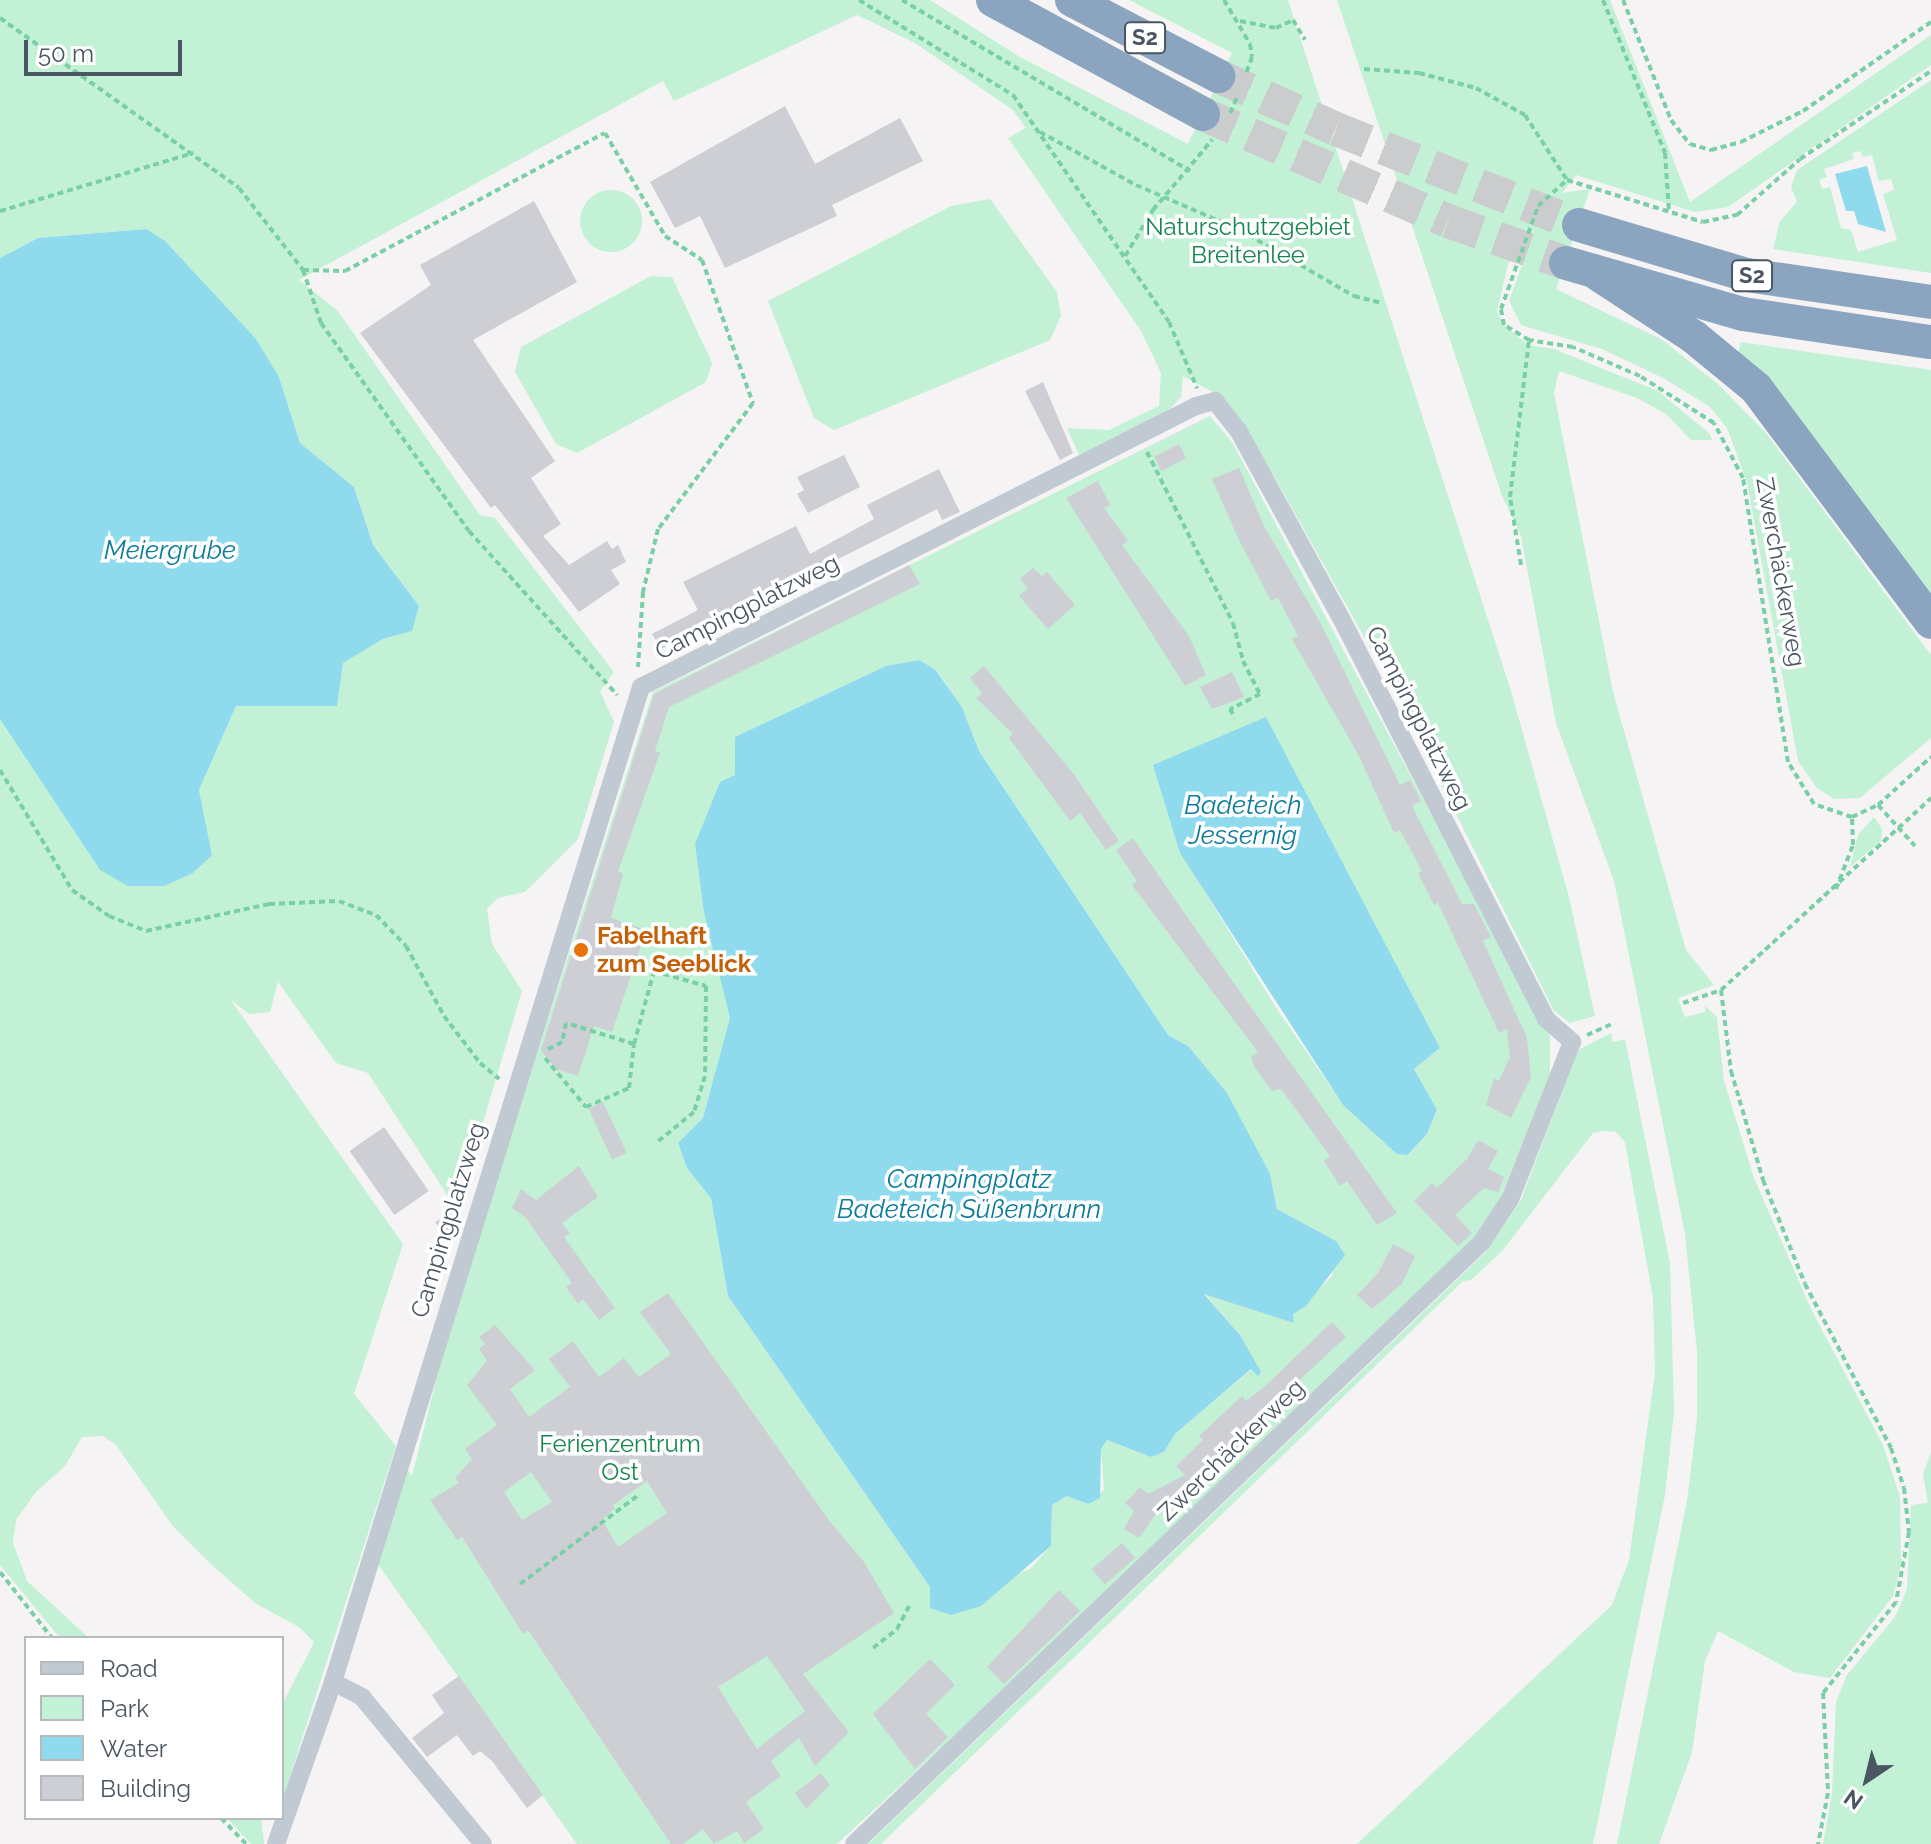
<!DOCTYPE html>
<html>
<head>
<meta charset="utf-8">
<style>
  body { margin:0 }
  #map { position:relative; width:1931px; height:1844px; overflow:hidden; background:#f5f3f3; font-family:Raleway,sans-serif }
  div>[style] { position:absolute }
  .green>* { inset:0; background:#c3f1d5 }
  .round { border-radius:50% }
  .water>* { inset:0; background:#90daee }
  .building>* { inset:0; background:#cdcfd5; transform-origin:0 0 }
  .motorway-tunnel>* { height:34px; margin-top:-17px; transform-origin:0; background:repeating-linear-gradient(90deg,#caccce 0 34px,transparent 0 51px) }
  .path>* { height:4px; margin-top:-2px; transform-origin:0; background:repeating-linear-gradient(90deg,#7ad0a6 0 6px,transparent 0 10px) }
  .minor>* { height:18px; margin:-9px; padding:0 9px; transform-origin:9px; border-radius:9px; background:#c1cad2 }
  .motorway>* { height:34px; margin:-17px; padding:0 17px; transform-origin:17px; border-radius:17px; background:#8ba5c1 }
  .dots>* { width:22px; height:22px; translate:-50% -50%; box-sizing:border-box; border:4px solid #fff; border-radius:50% }
  span { translate:-50% -50%; white-space:nowrap; text-align:center; line-height:1.15; -webkit-text-stroke:7px #fff; paint-order:stroke }
  .shield-label span { padding:2px 6px; background:#fff; border:2px solid; border-radius:6px; -webkit-text-stroke-width:0 }
  .shield-label { font-size:22px; color:#4a5661; font-weight:700 }
  .park-label { font-size:24px; color:#17864f }
  .street-label { font-size:24px; color:#4a5661 }
  .food-label { font-size:24px; color:#c56008; font-weight:700 }
  .left { translate:0 -50%; text-align:left }
  .water-label { font-size:26px; color:#0c7c9b; font-style:italic }
  .legend { position:absolute; left:24px; top:1636px; width:260px; height:184px; box-sizing:border-box; background:#fff; border:2px solid #b7bbc0; margin:0; padding:10px 14px; list-style:none; font-size:24px; color:#4a5661 }
  .legend li { display:flex; align-items:center; gap:16px; height:40px }
  .legend b { width:40px; border:2px solid #b7bbc0 }
  .north { position:absolute; left:1827px; top:1740px; width:80px; height:80px; -webkit-text-stroke:6px #fff; paint-order:stroke; rotate:215deg; font-size:22px; font-weight:700; line-height:32px; text-align:center; color:#4a5661 }
  .north::after { content:''; display:block; margin:auto; width:28px; height:36px; background:#4a5661; clip-path:polygon(50% 0,100% 100%,50% 72%,0 100%) }
  .scale { position:absolute; left:24px; top:40px; width:158px; height:36px; box-sizing:border-box; border:4px solid #4a5661; border-top:0; padding-left:10px; font-size:24px; line-height:28px; white-space:nowrap; color:#4a5661; -webkit-text-stroke:6px #fff; paint-order:stroke }
</style>
</head>
<body>
<div id="map">
  <div class="green">
    <i style="clip-path:polygon(0 0,930px 0,1020px 57px,1188px 144px,1232px 53px,1129px 0,1288px 0,1511px 691px,1569px 897px,1595px 1016px,1570px 1023px,1554px 1011px,1400px 701px,1274px 476px,1222px 397px,1183px 376px,1181px 397px,1163px 416px,1080px 457px,1067px 428px,1109px 430px,1159px 406px,1161px 373px,1141px 331px,1008px 138px,1026px 128px,1013px 110px,915px 43px,857px 15px,674px 101px,663px 81px,299px 280px,338px 311px,480px 515px,495px 518px,614px 672px,600px 691px,614px 722px,578px 839px,525px 892px,498px 898px,487px 908px,492px 944px,522px 991px,457px 1210px,368px 1073px,336px 1063px,278px 982px,270px 1012px,249px 1014px,230px 999px,403px 1244px,354px 1394px,396px 1446px,282px 1801px,282px 1705px,314px 1642px,299px 1627px,255px 1603px,213px 1566px,172px 1525px,116px 1445px,103px 1436px,82px 1437px,65px 1466px,36px 1492px,16px 1520px,13px 1543px,27px 1581px,89px 1638px,60px 1638px,0 1565px,0 719px,100px 870px,212px 855px,199px 790px,236px 706px,337px 706px,343px 663px,383px 639px,411px 631px,419px 606px,373px 545px,354px 487px,300px 443px,279px 377px,145px 229px,38px 238px,0 258px)"></i>
    <i style="clip-path:polygon(1337px 0,1610px 0,1690px 202px,1931px 35px,1931px 65px,1728px 207px,1695px 212px,1576px 175px,1562px 193px,1590px 189px,1556px 289px,1661px 339px,1718px 384px,1766px 433px,1931px 655px,1931px 738px,1860px 798px,1834px 799px,1817px 788px,1798px 761px,1747px 482px,1727px 428px,1710px 407px,1665px 379px,1602px 349px,1521px 325px,1509px 301px,1535px 229px,1508px 264px,1497px 312px,1504px 325px,1528px 345px,1554px 349px,1658px 391px,1710px 434px,1712px 440px,1691px 440px,1666px 414px,1637px 398px,1559px 371px,1554px 393px,1613px 692px,1686px 950px,1714px 985px,1678px 998px,1685px 1017px,1705px 1012px,1705px 1006px,1717px 1017px,1724px 1081px,1754px 1178px,1811px 1309px,1883px 1445px,1900px 1497px,1901px 1564px,1893px 1596px,1830px 1678px,1794px 1672px,1718px 1631px,1705px 1661px,1692px 1752px,1659px 1844px,1617px 1844px,1687px 1501px,1697px 1419px,1697px 1351px,1685px 1234px,1614px 881px,1556px 723px,1521px 536px,1502px 496px)"></i>
    <i style="clip-path:polygon(evenodd,1931px 80px,1931px 273px,1773px 249px,1780px 221px,1797px 202px,1791px 187px,1797px 170px,1931px 80px,1860px 151px,1863px 157px,1872px 155px,1879px 181px,1891px 179px,1894px 190px,1883px 194px,1897px 240px,1858px 252px,1851px 230px,1841px 228px,1830px 187px,1822px 189px,1819px 180px,1827px 177px,1824px 169px,1854px 159px,1852px 153px,1860px 151px)"></i>
    <i class="round" style="left:580px;top:190px;width:62px;height:62px"></i>
    <i style="clip-path:polygon(990px 199px,1057px 292px,1061px 316px,1050px 340px,834px 430px,814px 418px,768px 301px,951px 206px)"></i>
    <i style="clip-path:polygon(651px 276px,672px 277px,712px 363px,706px 382px,577px 453px,556px 444px,515px 372px,521px 347px)"></i>
    <i style="clip-path:polygon(1741px 342px,1931px 370px,1931px 607px,1738px 354px)"></i>
    <i style="clip-path:polygon(evenodd,1210px 416px,1232px 442px,1550px 1036px,1550px 1077px,1499px 1201px,1473px 1239px,1143px 1562px,837px 1844px,577px 1844px,377px 1563px,406px 1468px,412px 1476px,452px 1317px,653px 692px,1210px 416px,919px 660px,936px 669px,962px 707px,979px 751px,1168px 1035px,1188px 1046px,1270px 1174px,1277px 1209px,1336px 1241px,1332px 1276px,1293px 1314px,1294px 1322px,1205px 1294px,1240px 1335px,1261px 1373px,1252px 1369px,1175px 1434px,1164px 1452px,1151px 1457px,1107px 1440px,1101px 1449px,1104px 1490px,1088px 1504px,1067px 1496px,1052px 1505px,1051px 1546px,1030px 1569px,930px 1608px,930px 1587px,728px 1296px,711px 1197px,687px 1168px,678px 1143px,703px 1118px,731px 1018px,704px 913px,695px 844px,735px 776px,735px 737px,886px 666px,919px 660px,1210px 416px,1154px 765px,1440px 1048px,1414px 1069px,1437px 1111px,1427px 1134px,1409px 1155px,1343px 1105px,1277px 1009px,1181px 853px,1154px 765px)"></i>
    <i style="clip-path:polygon(1874px 817px,1882px 829px,1881px 841px,1850px 867px,1858px 835px)"></i>
    <i style="clip-path:polygon(1611px 1033px,1613px 1042px,1625px 1039px,1670px 1263px,1674px 1412px,1665px 1495px,1593px 1844px,1357px 1844px,1612px 1605px,1629px 1560px,1655px 1372px,1653px 1298px,1625px 1142px,1616px 1132px,1603px 1131px,1593px 1133px,1502px 1251px,1471px 1280px,1463px 1281px,881px 1844px,868px 1844px,1485px 1253px,1521px 1200px,1578px 1050px)"></i>
    <i style="clip-path:polygon(1931px 1452px,1931px 1844px,1823px 1844px,1832px 1793px,1836px 1702px,1847px 1675px,1895px 1617px,1907px 1589px,1911px 1505px,1928px 1503px,1923px 1474px)"></i>
    <i style="clip-path:polygon(227px 1818px,261px 1818px,264px 1844px,251px 1844px)"></i>
  </div>
  <div class="water">
    <i style="clip-path:polygon(1867px 166px,1886px 232px,1858px 224px,1854px 211px,1846px 211px,1835px 174px)"></i>
    <i style="clip-path:polygon(146px 229px,165px 241px,256px 339px,279px 377px,300px 443px,354px 487px,373px 545px,419px 606px,412px 631px,383px 639px,343px 663px,337px 706px,236px 706px,199px 790px,212px 855px,193px 873px,164px 886px,128px 886px,100px 870px,0 719px,0 258px,38px 238px)"></i>
    <i style="clip-path:polygon(919px 660px,935px 669px,962px 707px,979px 751px,1168px 1035px,1188px 1046px,1227px 1093px,1270px 1174px,1277px 1209px,1336px 1241px,1345px 1255px,1306px 1306px,1293px 1314px,1294px 1323px,1204px 1294px,1240px 1335px,1261px 1372px,1258px 1376px,1251px 1369px,1175px 1434px,1164px 1452px,1151px 1457px,1107px 1440px,1101px 1449px,1100px 1498px,1088px 1504px,1067px 1496px,1052px 1505px,1051px 1546px,981px 1606px,951px 1615px,930px 1608px,930px 1587px,728px 1296px,711px 1198px,687px 1168px,678px 1143px,703px 1118px,730px 1018px,704px 913px,695px 844px,720px 782px,735px 775px,735px 737px,886px 666px)"></i>
    <i style="clip-path:polygon(1266px 717px,1440px 1048px,1414px 1069px,1437px 1110px,1427px 1134px,1408px 1155px,1397px 1154px,1343px 1105px,1180px 853px,1153px 765px)"></i>
  </div>
  <div class="building">
    <i style="clip-path:polygon(785px 106px,815px 164px,900px 118px,923px 161px,832px 205px,837px 216px,725px 268px,700px 216px,675px 228px,650px 182px)"></i>
    <i style="clip-path:polygon(534px 201px,577px 282px,473px 340px,555px 461px,531px 478px,561px 524px,543px 536px,569px 565px,607px 541px,612px 549px,618px 545px,626px 562px,611px 570px,620px 584px,579px 612px,495px 505px,491px 508px,360px 333px,431px 285px,420px 265px)"></i>
    <i style="clip-path:polygon(1043px 382px,1073px 453px,1060px 460px,1025px 391px)"></i>
    <i style="left:1179px;top:444px;width:16px;height:28px;rotate:63deg"></i>
    <i style="clip-path:polygon(844px 455px,860px 487px,808px 513px,797px 494px,804px 490px,797px 477px)"></i>
    <i style="clip-path:polygon(1239px 468px,1264px 526px,1321px 624px,1400px 785px,1410px 780px,1421px 801px,1412px 806px,1462px 904px,1474px 904px,1491px 937px,1483px 941px,1527px 1038px,1531px 1077px,1511px 1118px,1486px 1105px,1494px 1078px,1499px 1081px,1510px 1057px,1507px 1029px,1499px 1033px,1438px 903px,1434px 905px,1418px 873px,1422px 871px,1400px 830px,1394px 833px,1359px 756px,1292px 639px,1298px 636px,1278px 598px,1271px 601px,1239px 540px,1212px 479px)"></i>
    <i style="clip-path:polygon(939px 469px,960px 512px,942px 520px,937px 509px,661px 649px,652px 634px,698px 610px,683px 582px,796px 526px,810px 554px,874px 519px,867px 505px)"></i>
    <i style="clip-path:polygon(1098px 481px,1110px 505px,1104px 508px,1128px 541px,1122px 545px,1189px 636px,1206px 675px,1185px 686px,1066px 498px)"></i>
    <i style="clip-path:polygon(909px 565px,920px 584px,669px 707px,655px 751px,660px 753px,618px 871px,623px 874px,611px 918px,646px 930px,612px 1032px,594px 1026px,578px 1076px,555px 1069px,541px 1050px,654px 694px)"></i>
    <i style="clip-path:polygon(1033px 568px,1042px 576px,1047px 572px,1075px 605px,1048px 629px,1019px 596px,1028px 588px,1020px 579px)"></i>
    <i style="clip-path:polygon(984px 666px,1073px 773px,1119px 841px,1106px 850px,1080px 813px,1070px 821px,1009px 738px,1013px 734px,976px 698px,982px 693px,970px 678px)"></i>
    <i style="clip-path:polygon(1232px 672px,1244px 697px,1212px 709px,1200px 687px)"></i>
    <i style="clip-path:polygon(1133px 838px,1185px 914px,1397px 1213px,1377px 1225px,1347px 1181px,1340px 1186px,1324px 1161px,1330px 1156px,1281px 1089px,1272px 1091px,1255px 1068px,1251px 1057px,1258px 1052px,1132px 885px,1137px 881px,1116px 850px)"></i>
    <i style="left:603px;top:1102px;width:56px;height:16px;rotate:65deg"></i>
    <i style="left:384px;top:1127px;width:78px;height:42px;rotate:55deg"></i>
    <i style="clip-path:polygon(1478px 1140px,1498px 1151px,1488px 1169px,1504px 1177px,1498px 1192px,1484px 1188px,1455px 1215px,1472px 1233px,1458px 1246px,1414px 1201px,1432px 1183px,1437px 1188px,1467px 1159px)"></i>
    <i style="clip-path:polygon(579px 1166px,598px 1197px,562px 1223px,570px 1233px,564px 1237px,615px 1308px,599px 1320px,583px 1299px,578px 1304px,566px 1287px,572px 1283px,525px 1217px,512px 1208px,521px 1189px,536px 1200px)"></i>
    <i style="clip-path:polygon(451px 1213px,460px 1228px,446px 1238px,435px 1222px)"></i>
    <i style="clip-path:polygon(1393px 1244px,1415px 1256px,1402px 1284px,1372px 1309px,1357px 1295px,1378px 1273px)"></i>
    <i style="clip-path:polygon(evenodd,668px 1293px,831px 1523px,864px 1562px,894px 1613px,803px 1674px,849px 1732px,815px 1766px,799px 1738px,771px 1761px,781px 1776px,746px 1802px,764px 1829px,744px 1843px,737px 1831px,714px 1844px,703px 1829px,683px 1844px,671px 1844px,528px 1630px,523px 1634px,462px 1537px,457px 1540px,430px 1500px,459px 1483px,455px 1478px,472px 1459px,465px 1449px,497px 1425px,467px 1385px,487px 1361px,479px 1349px,485px 1344px,479px 1337px,495px 1325px,535px 1370px,510px 1389px,529px 1417px,570px 1387px,549px 1359px,573px 1341px,599px 1377px,624px 1358px,639px 1377px,671px 1354px,640px 1312px,668px 1293px,531px 1472px,552px 1502px,522px 1520px,504px 1492px,531px 1472px,668px 1293px,647px 1481px,667px 1513px,618px 1547px,602px 1520px,615px 1508px,613px 1505px,647px 1481px,668px 1293px,767px 1656px,805px 1711px,757px 1749px,718px 1687px,767px 1656px)"></i>
    <i style="clip-path:polygon(1332px 1322px,1346px 1337px,1234px 1440px,1239px 1450px,1213px 1476px,1206px 1469px,1180px 1498px,1158px 1511px,1139px 1538px,1124px 1529px,1134px 1511px,1125px 1503px,1140px 1487px,1148px 1494px,1185px 1475px,1176px 1466px,1203px 1440px,1199px 1436px,1242px 1396px,1246px 1401px,1263px 1388px)"></i>
    <i style="left:1122px;top:1543px;width:20px;height:40px;rotate:49deg"></i>
    <i style="clip-path:polygon(1059px 1590px,1080px 1611px,1004px 1684px,987px 1667px)"></i>
    <i style="clip-path:polygon(930px 1659px,955px 1685px,926px 1714px,948px 1737px,915px 1769px,873px 1714px)"></i>
    <i style="clip-path:polygon(459px 1676px,543px 1795px,527px 1808px,492px 1761px,480px 1751px,473px 1756px,457px 1735px,427px 1757px,412px 1738px,444px 1713px,432px 1695px)"></i>
    <i style="clip-path:polygon(821px 1773px,830px 1785px,806px 1809px,795px 1793px)"></i>
  </div>
  <div class="motorway-tunnel">
    <i style="left:1218px;top:76px;width:129px;rotate:24.2deg"></i>
    <i style="left:1336px;top:129px;width:261px;rotate:21.6deg"></i>
    <i style="left:1203px;top:114px;width:267px;rotate:23.6deg"></i>
    <i style="left:1448px;top:221px;width:125px;rotate:19.6deg"></i>
  </div>
  <div class="path">
    <i style="left:859px;top:0;width:181px;rotate:31.7deg"></i>
    <i style="left:1013px;top:95px;width:275px;rotate:55.5deg"></i>
    <i style="left:1169px;top:322px;width:72px;rotate:67deg"></i>
    <i style="left:902px;top:0;width:335px;rotate:30.7deg"></i>
    <i style="left:1224px;top:0;width:51px;rotate:59.4deg"></i>
    <i style="left:1250px;top:44px;width:13px;rotate:81deg"></i>
    <i style="left:1252px;top:57px;width:20px;rotate:110deg"></i>
    <i style="left:1603px;top:0;width:165px;rotate:67.9deg"></i>
    <i style="left:1665px;top:153px;width:59px;rotate:86.1deg"></i>
    <i style="left:1623px;top:0;width:129px;rotate:68.2deg"></i>
    <i style="left:1671px;top:120px;width:31px;rotate:52deg"></i>
    <i style="left:1690px;top:144px;width:22px;rotate:16deg"></i>
    <i style="left:1711px;top:150px;width:31px;rotate:-15deg"></i>
    <i style="left:1741px;top:142px;width:69px;rotate:-26.6deg"></i>
    <i style="left:1803px;top:111px;width:156px;rotate:-34.8deg"></i>
    <i style="left:0;top:18px;width:293px;rotate:35.4deg"></i>
    <i style="left:239px;top:188px;width:104px;rotate:52deg"></i>
    <i style="left:303px;top:270px;width:56px;rotate:71.2deg"></i>
    <i style="left:321px;top:323px;width:255px;rotate:54.6deg"></i>
    <i style="left:469px;top:531px;width:221px;rotate:47.9deg"></i>
    <i style="left:1240px;top:21px;width:37px;rotate:11deg"></i>
    <i style="left:1276px;top:28px;width:19px;rotate:-25deg"></i>
    <i style="left:1293px;top:20px;width:23px;rotate:59deg"></i>
    <i style="left:1364px;top:69px;width:55px;rotate:4.2deg"></i>
    <i style="left:1419px;top:73px;width:59px;rotate:14.7deg"></i>
    <i style="left:1476px;top:88px;width:56px;rotate:28.9deg"></i>
    <i style="left:1525px;top:115px;width:77px;rotate:57.1deg"></i>
    <i style="left:1230px;top:113px;width:20px;rotate:-66deg"></i>
    <i style="left:1040px;top:132px;width:110px;rotate:28.9deg"></i>
    <i style="left:1136px;top:185px;width:113px;rotate:23.4deg"></i>
    <i style="left:1240px;top:230px;width:132px;rotate:30.1deg"></i>
    <i style="left:1354px;top:296px;width:29px;rotate:14deg"></i>
    <i style="left:0;top:211px;width:202px;rotate:-16.7deg"></i>
    <i style="left:1125px;top:256px;width:54px;rotate:-58.7deg"></i>
    <i style="left:1153px;top:210px;width:92px;rotate:-49.9deg"></i>
    <i style="left:303px;top:270px;width:42px;rotate:1.4deg"></i>
    <i style="left:345px;top:271px;width:294px;rotate:-28deg"></i>
    <i style="left:605px;top:133px;width:119px;rotate:59.8deg"></i>
    <i style="left:665px;top:236px;width:44px;rotate:33deg"></i>
    <i style="left:702px;top:260px;width:152px;rotate:70.4deg"></i>
    <i style="left:753px;top:403px;width:158px;rotate:127deg"></i>
    <i style="left:658px;top:529px;width:65px;rotate:103.4deg"></i>
    <i style="left:643px;top:592px;width:75px;rotate:93.8deg"></i>
    <i style="left:1147px;top:452px;width:191px;rotate:63.3deg"></i>
    <i style="left:1233px;top:623px;width:39px;rotate:75deg"></i>
    <i style="left:1243px;top:661px;width:37px;rotate:63deg"></i>
    <i style="left:1260px;top:694px;width:34px;rotate:153deg"></i>
    <i style="left:1230px;top:709px;width:10px;rotate:61deg"></i>
    <i style="left:1521px;top:565px;width:69px;rotate:-99.2deg"></i>
    <i style="left:1510px;top:497px;width:158px;rotate:-83.1deg"></i>
    <i style="left:0;top:770px;width:140px;rotate:59deg"></i>
    <i style="left:72px;top:890px;width:45px;rotate:35.1deg"></i>
    <i style="left:109px;top:916px;width:40px;rotate:22deg"></i>
    <i style="left:146px;top:931px;width:126px;rotate:-12.4deg"></i>
    <i style="left:269px;top:904px;width:70px;rotate:-2.5deg"></i>
    <i style="left:339px;top:901px;width:40px;rotate:21deg"></i>
    <i style="left:376px;top:915px;width:43px;rotate:45.9deg"></i>
    <i style="left:406px;top:946px;width:80px;rotate:61.5deg"></i>
    <i style="left:444px;top:1016px;width:59px;rotate:52.5deg"></i>
    <i style="left:480px;top:1063px;width:25px;rotate:40deg"></i>
    <i style="left:1878px;top:805px;width:55px;rotate:47.9deg"></i>
    <i style="left:1852px;top:817px;width:29px;rotate:-25deg"></i>
    <i style="left:1878px;top:805px;width:72px;rotate:-42.2deg"></i>
    <i style="left:1836px;top:889px;width:47px;rotate:-68.9deg"></i>
    <i style="left:1853px;top:845px;width:28px;rotate:-92deg"></i>
    <i style="left:1852px;top:817px;width:40px;rotate:-161.1deg"></i>
    <i style="left:1814px;top:804px;width:49px;rotate:-121.8deg"></i>
    <i style="left:1788px;top:762px;width:288px;rotate:-99deg"></i>
    <i style="left:1743px;top:478px;width:62px;rotate:-117.8deg"></i>
    <i style="left:1714px;top:423px;width:88px;rotate:-147.6deg"></i>
    <i style="left:1640px;top:376px;width:73px;rotate:-156.6deg"></i>
    <i style="left:1573px;top:347px;width:45px;rotate:-171deg"></i>
    <i style="left:1529px;top:340px;width:29px;rotate:-149deg"></i>
    <i style="left:1504px;top:325px;width:16px;rotate:-101deg"></i>
    <i style="left:1501px;top:309px;width:109px;rotate:-70.2deg"></i>
    <i style="left:1538px;top:206px;width:39px;rotate:-42deg"></i>
    <i style="left:1567px;top:180px;width:142px;rotate:17.2deg"></i>
    <i style="left:1703px;top:222px;width:35px;rotate:-12deg"></i>
    <i style="left:1737px;top:215px;width:84px;rotate:-41.6deg"></i>
    <i style="left:1800px;top:159px;width:158px;rotate:-33.9deg"></i>
    <i style="left:1721px;top:990px;width:82px;rotate:83deg"></i>
    <i style="left:1731px;top:1071px;width:114px;rotate:73.6deg"></i>
    <i style="left:1763px;top:1180px;width:112px;rotate:68deg"></i>
    <i style="left:1805px;top:1284px;width:185px;rotate:62.3deg"></i>
    <i style="left:1891px;top:1448px;width:42px;rotate:72deg"></i>
    <i style="left:1904px;top:1488px;width:44px;rotate:83.5deg"></i>
    <i style="left:1909px;top:1532px;width:71px;rotate:100.5deg"></i>
    <i style="left:1896px;top:1602px;width:117px;rotate:128.7deg"></i>
    <i style="left:1823px;top:1693px;width:100px;rotate:87.1deg"></i>
    <i style="left:1828px;top:1793px;width:52px;rotate:101.1deg"></i>
    <i style="left:1683px;top:1003px;width:40px;rotate:-18.9deg"></i>
    <i style="left:1721px;top:990px;width:285px;rotate:-42.4deg"></i>
    <i style="left:1587px;top:1035px;width:30px;rotate:-24deg"></i>
    <i style="left:634px;top:1044px;width:76px;rotate:-74.7deg"></i>
    <i style="left:654px;top:971px;width:54px;rotate:16.1deg"></i>
    <i style="left:706px;top:986px;width:90px;rotate:90.6deg"></i>
    <i style="left:705px;top:1076px;width:38px;rotate:107deg"></i>
    <i style="left:694px;top:1112px;width:49px;rotate:140.8deg"></i>
    <i style="left:545px;top:1058px;width:64px;rotate:50.1deg"></i>
    <i style="left:586px;top:1107px;width:47px;rotate:-23.8deg"></i>
    <i style="left:629px;top:1088px;width:44px;rotate:-83.5deg"></i>
    <i style="left:634px;top:1044px;width:71px;rotate:-162.8deg"></i>
    <i style="left:566px;top:1023px;width:19px;rotate:102deg"></i>
    <i style="left:562px;top:1042px;width:16px;rotate:153deg"></i>
    <i style="left:0;top:1572px;width:84px;rotate:51.8deg"></i>
    <i style="left:520px;top:1584px;width:150px;rotate:-36.9deg"></i>
    <i style="left:873px;top:1648px;width:31px;rotate:-38deg"></i>
    <i style="left:897px;top:1629px;width:27px;rotate:-62deg"></i>
    <i style="left:221px;top:1818px;width:36px;rotate:46deg"></i>
  </div>
  <div class="minor">
    <i style="left:333px;top:1682px;width:33px;rotate:27deg"></i>
    <i style="left:362px;top:1697px;width:190px;rotate:50.5deg"></i>
    <i style="left:276px;top:1844px;width:172px;rotate:-70.6deg"></i>
    <i style="left:333px;top:1682px;width:1042px;rotate:-72.8deg"></i>
    <i style="left:641px;top:687px;width:622px;rotate:-26.85deg"></i>
    <i style="left:1196px;top:406px;width:20px;rotate:-15deg"></i>
    <i style="left:1215px;top:401px;width:37px;rotate:52deg"></i>
    <i style="left:1238px;top:430px;width:214px;rotate:61.3deg"></i>
    <i style="left:1341px;top:618px;width:450px;rotate:62.9deg"></i>
    <i style="left:1546px;top:1019px;width:35px;rotate:41deg"></i>
    <i style="left:1572px;top:1042px;width:169px;rotate:111.5deg"></i>
    <i style="left:1510px;top:1199px;width:51px;rotate:123.1deg"></i>
    <i style="left:1482px;top:1242px;width:870px;rotate:136.21deg"></i>
  </div>
  <div class="motorway">
    <i style="left:993px;top:0;width:239px;rotate:28.5deg"></i>
    <i style="left:1072px;top:0;width:165px;rotate:27.5deg"></i>
    <i style="left:1579px;top:225px;width:175px;rotate:16.6deg"></i>
    <i style="left:1747px;top:275px;width:186px;rotate:8.3deg"></i>
    <i style="left:1566px;top:263px;width:184px;rotate:16.1deg"></i>
    <i style="left:1743px;top:314px;width:190px;rotate:8.5deg"></i>
    <i style="left:1598px;top:274px;width:115px;rotate:33.3deg"></i>
    <i style="left:1694px;top:337px;width:80px;rotate:39.4deg"></i>
    <i style="left:1756px;top:388px;width:292px;rotate:53.2deg"></i>
  </div>
  <div class="dots">
    <i style="left:581px;top:950px;background:#e8710a"></i>
  </div>
  <div class="shield-label">
    <span style="left:1145px;top:38px">S2</span>
    <span style="left:1752px;top:276px">S2</span>
  </div>
  <div class="park-label">
    <span style="left:1248px;top:241px">Naturschutzgebiet<br>Breitenlee</span>
    <span style="left:620px;top:1458px">Ferienzentrum<br>Ost</span>
  </div>
  <div class="street-label">
    <span style="left:1781px;top:572px;rotate:80deg">Zwerchäckerweg</span>
    <span style="left:747px;top:607px;rotate:-27deg">Campingplatzweg</span>
    <span style="left:1419px;top:718px;rotate:63deg">Campingplatzweg</span>
    <span style="left:448px;top:1220px;rotate:-73deg">Campingplatzweg</span>
    <span style="left:1231px;top:1450px;rotate:-44deg">Zwerchäckerweg</span>
  </div>
  <div class="food-label">
    <span class="left" style="left:597px;top:950px">Fabelhaft<br>zum Seeblick</span>
  </div>
  <div class="water-label">
    <span style="left:170px;top:551px">Meiergrube</span>
    <span style="left:1243px;top:821px">Badeteich<br>Jessernig</span>
    <span style="left:969px;top:1195px">Campingplatz<br>Badeteich Süßenbrunn</span>
  </div>
  <ul class="legend">
  <li><b style="height:10px;background:#c1cad2"></b>Road</li>
  <li><b style="height:22px;background:#c3f1d5"></b>Park</li>
  <li><b style="height:22px;background:#90daee"></b>Water</li>
  <li><b style="height:22px;background:#cdcfd5"></b>Building</li>
  </ul>
  <div class="north">N</div>
  <div class="scale">50 m</div>
</div>
</body>
</html>
